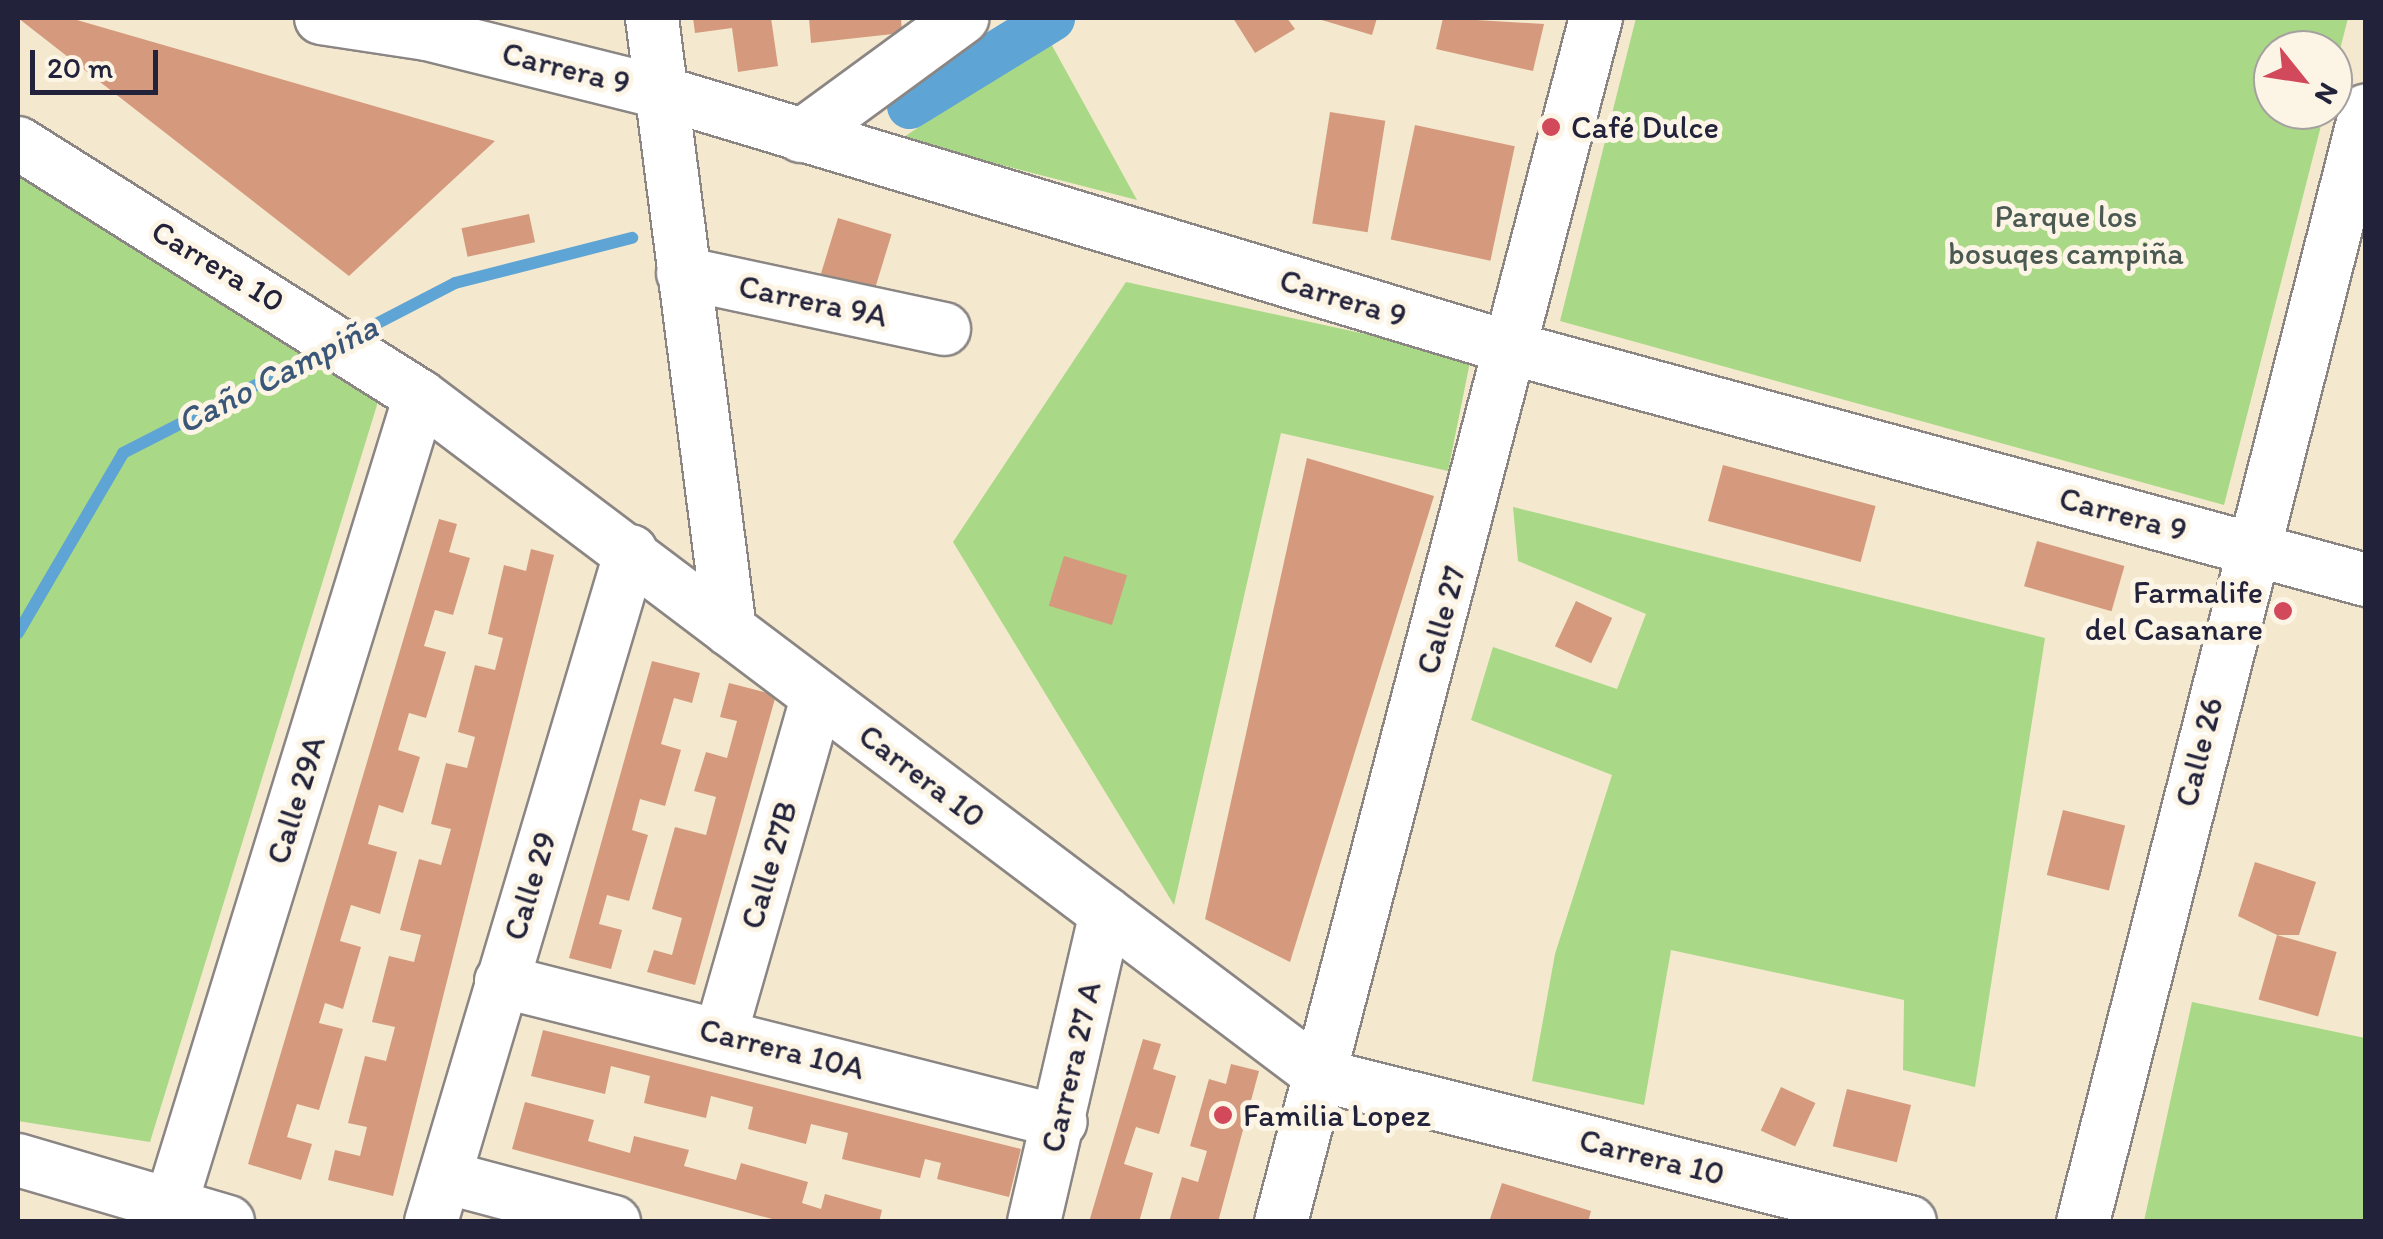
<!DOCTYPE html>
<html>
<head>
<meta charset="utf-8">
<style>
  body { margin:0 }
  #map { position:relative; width:2383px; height:1239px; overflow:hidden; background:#f4e9ce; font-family:Itim,sans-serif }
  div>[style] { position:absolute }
  .green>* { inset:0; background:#a9d886 }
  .stream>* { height:12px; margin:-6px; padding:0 6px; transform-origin:6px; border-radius:6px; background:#5ea4d4 }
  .canal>* { height:45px; margin:-22.5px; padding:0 22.5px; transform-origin:22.5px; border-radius:22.5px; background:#5ea4d4 }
  .building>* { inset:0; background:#d59a7d; transform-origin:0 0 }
  .roads { filter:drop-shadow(2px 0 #8b8684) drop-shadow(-2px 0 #8b8684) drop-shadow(0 2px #8b8684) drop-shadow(0 -2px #8b8684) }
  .minor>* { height:52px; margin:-26px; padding:0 26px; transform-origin:26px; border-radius:26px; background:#fff }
  .dots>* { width:28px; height:28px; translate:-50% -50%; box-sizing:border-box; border:5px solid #fcf5e5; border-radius:50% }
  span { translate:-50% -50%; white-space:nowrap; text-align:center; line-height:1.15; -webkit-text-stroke:10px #fcf5e5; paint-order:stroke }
  .street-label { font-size:32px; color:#22223b }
  .poi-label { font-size:32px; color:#22223b }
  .left { translate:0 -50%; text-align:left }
  .right { translate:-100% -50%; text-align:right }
  .park-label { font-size:32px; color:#4a5952 }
  .water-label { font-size:35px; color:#3a5678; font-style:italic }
  .frame { position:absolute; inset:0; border:20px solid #22223b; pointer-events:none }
  .north { position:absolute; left:2253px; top:30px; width:100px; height:100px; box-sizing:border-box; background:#fcf5e5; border:2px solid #a5a1a1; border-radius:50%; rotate:120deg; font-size:28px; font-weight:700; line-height:40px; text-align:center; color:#22223b }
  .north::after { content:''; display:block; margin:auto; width:35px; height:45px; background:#d1495b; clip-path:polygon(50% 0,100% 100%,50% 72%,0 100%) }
  .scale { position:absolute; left:30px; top:50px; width:128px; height:45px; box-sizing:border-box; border:5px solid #22223b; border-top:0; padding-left:12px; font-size:30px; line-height:35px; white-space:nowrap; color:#22223b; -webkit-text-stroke:8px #fcf5e5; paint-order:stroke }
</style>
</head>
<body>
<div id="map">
  <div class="green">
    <i style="clip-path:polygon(1636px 18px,2348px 18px,2333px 77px,2333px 50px,2273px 50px,2273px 110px,2325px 110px,2224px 505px,1560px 321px)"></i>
    <i style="clip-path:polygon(1049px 40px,1137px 200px,901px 139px)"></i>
    <i style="clip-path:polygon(18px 158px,381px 392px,150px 1142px,18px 1121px)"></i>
    <i style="clip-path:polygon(1126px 282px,1471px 357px,1448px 471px,1281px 433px,1174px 905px,953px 542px)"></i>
    <i style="clip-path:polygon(1513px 507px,2045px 638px,1975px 1087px,1903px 1070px,1904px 1000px,1671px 950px,1644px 1105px,1532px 1081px,1555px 954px,1612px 775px,1471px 720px,1493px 647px,1617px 689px,1646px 614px,1518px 561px)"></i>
    <i style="clip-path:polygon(2192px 1002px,2365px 1038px,2365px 1221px,2144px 1221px)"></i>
  </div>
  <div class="stream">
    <i style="left:349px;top:338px;width:119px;rotate:-27.4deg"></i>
    <i style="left:455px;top:283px;width:183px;rotate:-14.3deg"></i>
    <i style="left:18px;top:633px;width:208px;rotate:-59.7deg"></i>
    <i style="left:123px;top:453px;width:224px;rotate:-27.1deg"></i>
  </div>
  <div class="canal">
    <i style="left:909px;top:106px;width:168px;rotate:-31.6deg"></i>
  </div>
  <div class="building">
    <i style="clip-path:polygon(18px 18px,70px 18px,495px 141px,349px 276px)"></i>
    <i style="clip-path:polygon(693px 18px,771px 18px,778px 66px,738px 72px,732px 28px,695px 33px)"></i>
    <i style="clip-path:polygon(809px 18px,901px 18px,902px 33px,811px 43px)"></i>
    <i style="clip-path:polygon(1233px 18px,1287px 18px,1295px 29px,1255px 53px)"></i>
    <i style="clip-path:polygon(1315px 18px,1377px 18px,1372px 35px)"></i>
    <i style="clip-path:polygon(1443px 18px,1544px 24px,1533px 71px,1436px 49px)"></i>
    <i style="left:1330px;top:112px;width:56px;height:113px;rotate:9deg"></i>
    <i style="left:1415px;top:125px;width:102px;height:117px;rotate:12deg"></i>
    <i style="left:529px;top:214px;width:29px;height:69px;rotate:78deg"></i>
    <i style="left:838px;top:218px;width:56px;height:72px;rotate:17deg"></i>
    <i style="clip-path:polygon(1307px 458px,1434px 496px,1290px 962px,1205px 919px)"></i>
    <i style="left:1723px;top:465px;width:158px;height:58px;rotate:15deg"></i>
    <i style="clip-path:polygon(439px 519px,457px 524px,449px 552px,470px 558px,453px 615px,435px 610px,424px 646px,446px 652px,426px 718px,409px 713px,398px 750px,420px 757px,403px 813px,379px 805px,368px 844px,397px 852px,380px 914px,351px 905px,340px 941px,361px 947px,343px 1009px,325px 1003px,319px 1023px,343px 1029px,319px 1110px,297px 1104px,287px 1137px,312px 1144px,301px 1180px,248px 1164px)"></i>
    <i style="left:2037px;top:541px;width:91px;height:47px;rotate:16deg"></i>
    <i style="clip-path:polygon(531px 549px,554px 555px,393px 1196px,328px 1180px,335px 1150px,360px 1156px,367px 1127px,348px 1123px,365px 1056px,386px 1061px,395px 1027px,372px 1022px,389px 956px,414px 962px,421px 935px,400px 930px,419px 859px,441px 865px,451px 829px,431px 824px,446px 763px,467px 768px,475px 737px,458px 732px,475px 665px,495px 670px,503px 638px,488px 634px,504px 565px,526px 571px)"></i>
    <i style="left:1064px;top:556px;width:66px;height:52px;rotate:17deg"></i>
    <i style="left:1576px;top:601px;width:40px;height:50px;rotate:25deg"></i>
    <i style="clip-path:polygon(652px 661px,700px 673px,692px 703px,674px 698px,661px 744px,681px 750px,665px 806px,640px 799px,632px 830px,648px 835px,629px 901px,607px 895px,599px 924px,622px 930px,611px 969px,569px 958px)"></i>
    <i style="clip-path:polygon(729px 683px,776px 695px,695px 985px,647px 972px,654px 950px,672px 955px,682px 918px,652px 909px,675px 827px,706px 835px,716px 797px,694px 791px,706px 752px,727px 758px,737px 721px,720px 717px)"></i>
    <i style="left:2063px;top:810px;width:64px;height:67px;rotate:14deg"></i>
    <i style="clip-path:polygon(2255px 862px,2316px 882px,2299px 935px,2277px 935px,2238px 916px)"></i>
    <i style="left:2277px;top:935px;width:62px;height:67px;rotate:16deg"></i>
    <i style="clip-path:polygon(543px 1030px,1021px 1149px,1009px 1197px,937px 1179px,941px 1163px,925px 1159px,920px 1178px,842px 1159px,848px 1133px,811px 1124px,806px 1144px,748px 1129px,753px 1107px,711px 1096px,706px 1118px,644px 1103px,650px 1076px,611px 1066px,605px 1094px,531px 1076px)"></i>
    <i style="clip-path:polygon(1143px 1039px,1161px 1044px,1153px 1069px,1176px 1076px,1159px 1134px,1136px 1127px,1124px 1164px,1153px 1173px,1139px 1222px,1089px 1222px)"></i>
    <i style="clip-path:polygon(1231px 1064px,1259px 1071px,1218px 1222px,1169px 1222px,1182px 1177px,1198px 1182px,1207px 1151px,1190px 1146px,1209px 1079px,1226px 1084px)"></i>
    <i style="left:1781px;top:1087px;width:38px;height:48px;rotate:25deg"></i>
    <i style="left:1847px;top:1089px;width:66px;height:59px;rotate:14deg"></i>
    <i style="clip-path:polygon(525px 1102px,594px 1120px,588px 1141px,630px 1153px,634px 1136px,689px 1150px,684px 1166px,736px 1180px,741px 1163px,808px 1182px,802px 1203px,821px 1209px,825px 1194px,882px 1210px,879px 1222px,783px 1222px,512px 1149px)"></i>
    <i style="clip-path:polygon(1502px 1183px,1591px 1211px,1588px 1222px,1489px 1222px)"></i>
  </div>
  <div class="roads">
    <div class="minor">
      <i style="left:321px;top:18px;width:107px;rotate:8.6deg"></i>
      <i style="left:427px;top:34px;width:240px;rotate:14deg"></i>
      <i style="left:660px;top:92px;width:892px;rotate:16.75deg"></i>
      <i style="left:1514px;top:349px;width:883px;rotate:15.17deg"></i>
      <i style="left:652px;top:18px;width:617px;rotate:82.74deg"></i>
      <i style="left:801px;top:136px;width:200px;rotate:-36.2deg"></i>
      <i style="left:18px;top:143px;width:475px;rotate:32.2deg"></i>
      <i style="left:420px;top:396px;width:1127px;rotate:37.03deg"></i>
      <i style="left:1320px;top:1075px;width:608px;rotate:13.99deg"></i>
      <i style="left:683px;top:273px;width:267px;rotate:12.1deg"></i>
      <i style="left:501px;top:981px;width:577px;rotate:14.13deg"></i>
      <i style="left:721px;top:1033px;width:348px;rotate:-74deg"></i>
      <i style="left:18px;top:1160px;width:219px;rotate:16.4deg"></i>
      <i style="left:445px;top:1177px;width:175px;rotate:14.9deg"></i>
      <i style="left:171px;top:1204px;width:845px;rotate:-72.87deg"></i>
      <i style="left:431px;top:1222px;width:700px;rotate:-73.4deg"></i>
      <i style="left:1034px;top:1222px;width:317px;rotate:-76.9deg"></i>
      <i style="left:1281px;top:1222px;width:1245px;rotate:-75.34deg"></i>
      <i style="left:2083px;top:1222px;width:1147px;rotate:-75.72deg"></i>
    </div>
  </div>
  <div class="dots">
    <i style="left:1551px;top:127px;background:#d1495b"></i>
    <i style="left:2283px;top:611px;background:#d1495b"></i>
    <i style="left:1223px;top:1115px;background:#d1495b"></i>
  </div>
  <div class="street-label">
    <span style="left:566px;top:68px;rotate:14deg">Carrera 9</span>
    <span style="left:218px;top:266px;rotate:31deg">Carrera 10</span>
    <span style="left:1343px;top:298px;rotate:17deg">Carrera 9</span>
    <span style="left:813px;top:301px;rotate:12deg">Carrera 9A</span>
    <span style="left:2123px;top:514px;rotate:15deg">Carrera 9</span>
    <span style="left:1441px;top:620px;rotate:-75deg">Calle 27</span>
    <span style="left:2199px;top:752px;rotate:-76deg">Calle 26</span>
    <span style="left:922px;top:776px;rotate:37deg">Carrera 10</span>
    <span style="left:296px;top:800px;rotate:-73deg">Calle 29A</span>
    <span style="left:769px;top:865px;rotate:-74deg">Calle 27B</span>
    <span style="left:530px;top:886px;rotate:-73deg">Calle 29</span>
    <span style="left:782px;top:1049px;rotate:14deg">Carrera 10A</span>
    <span style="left:1071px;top:1067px;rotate:-77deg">Carrera 27 A</span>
    <span style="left:1652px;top:1157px;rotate:14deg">Carrera 10</span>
  </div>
  <div class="poi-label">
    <span class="left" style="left:1571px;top:127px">Café Dulce</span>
    <span class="right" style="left:2263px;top:611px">Farmalife<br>del Casanare</span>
    <span class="left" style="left:1243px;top:1115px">Familia Lopez</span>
  </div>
  <div class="park-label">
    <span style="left:2066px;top:235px">Parque los<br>bosuqes campiña</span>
  </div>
  <div class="water-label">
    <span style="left:277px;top:374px;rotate:-27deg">Caño Campiña</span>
  </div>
  <div class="frame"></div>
  <div class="north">N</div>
  <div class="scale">20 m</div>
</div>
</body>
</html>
